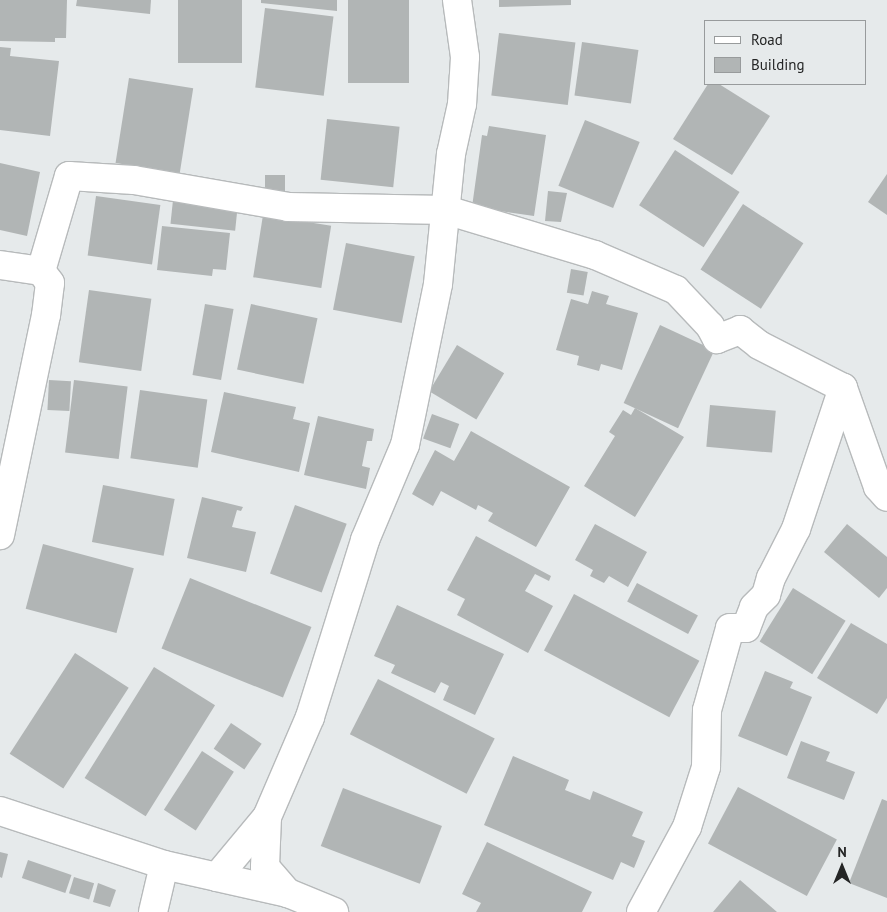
<!DOCTYPE html>
<html>
<head>
<meta charset="utf-8">
<style>
  body { margin:0 }
  #map { position:relative; width:887px; height:912px; overflow:hidden; background:#e6eaeb; font-family:"PT Sans",sans-serif }
  div>[style] { position:absolute }
  .building>* { inset:0; background:#b1b5b5; transform-origin:0 0 }
  .roads { filter:drop-shadow(1px 0 #b7babb) drop-shadow(-1px 0 #b7babb) drop-shadow(0 1px #b7babb) drop-shadow(0 -1px #b7babb) }
  .minor>* { height:28px; margin:-14px; padding:0 14px; transform-origin:14px; border-radius:14px; background:#fff }
  span { translate:-50% -50%; white-space:nowrap; text-align:center; line-height:1.15; -webkit-text-stroke:5px #e6eaeb; paint-order:stroke }
  .legend { position:absolute; left:704px; top:20px; width:162px; height:65px; box-sizing:border-box; background:#e6eaeb; border:1px solid #989b9c; margin:0; padding:6px 9px; list-style:none; font-size:15px; color:#242525 }
  .legend li { display:flex; align-items:center; gap:10px; height:25px }
  .legend b { width:25px; border:1px solid #989b9c }
  .north { position:absolute; left:817px; top:842px; width:50px; height:50px; -webkit-text-stroke:4px #e6eaeb; paint-order:stroke; rotate:0deg; font-size:14px; font-weight:700; line-height:20px; text-align:center; color:#242525 }
  .north::after { content:''; display:block; margin:auto; width:18px; height:22px; background:#242525; clip-path:polygon(50% 0,100% 100%,50% 72%,0 100%) }
</style>
</head>
<body>
<div id="map">
  <div class="building">
    <i style="clip-path:polygon(0 0,67px 0,66px 38px,55px 38px,55px 42px,0 41px)"></i>
    <i style="clip-path:polygon(77px 0,151px 0,150px 14px,76px 6px)"></i>
    <i style="left:178px;top:0;width:64px;height:63px"></i>
    <i style="clip-path:polygon(261px 0,337px 0,337px 11px,261px 3px)"></i>
    <i style="left:348px;top:0;width:61px;height:83px"></i>
    <i style="clip-path:polygon(499px 0,571px 0,571px 5px,499px 7px)"></i>
    <i style="left:265px;top:8px;width:69px;height:80px;rotate:7deg"></i>
    <i style="left:499px;top:33px;width:77px;height:63px;rotate:7deg"></i>
    <i style="left:582px;top:42px;width:57px;height:54px;rotate:8deg"></i>
    <i style="clip-path:polygon(0 47px,11px 48px,10px 56px,59px 61px,50px 136px,0 130px)"></i>
    <i style="left:129px;top:78px;width:65px;height:86px;rotate:9deg"></i>
    <i style="clip-path:polygon(708px 84px,719px 84px,770px 116px,732px 175px,673px 139px)"></i>
    <i style="left:327px;top:119px;width:73px;height:61px;rotate:6deg"></i>
    <i style="left:585px;top:120px;width:59px;height:71px;rotate:22deg"></i>
    <i style="clip-path:polygon(489px 126px,546px 135px,534px 216px,472px 207px,482px 135px,487px 136px)"></i>
    <i style="left:675px;top:150px;width:77px;height:66px;rotate:33deg"></i>
    <i style="clip-path:polygon(0 163px,40px 172px,27px 236px,0 230px)"></i>
    <i style="clip-path:polygon(887px 174px,887px 215px,868px 202px)"></i>
    <i style="left:265px;top:175px;width:20px;height:19px"></i>
    <i style="clip-path:polygon(548px 191px,567px 193px,561px 222px,545px 221px)"></i>
    <i style="left:96px;top:196px;width:65px;height:60px;rotate:8deg"></i>
    <i style="left:173px;top:200px;width:65px;height:24px;rotate:6deg"></i>
    <i style="left:743px;top:204px;width:72px;height:78px;rotate:33deg"></i>
    <i style="left:263px;top:215px;width:69px;height:63px;rotate:9deg"></i>
    <i style="clip-path:polygon(162px 226px,230px 233px,226px 270px,213px 269px,212px 276px,157px 270px)"></i>
    <i style="left:346px;top:243px;width:70px;height:68px;rotate:11deg"></i>
    <i style="left:571px;top:269px;width:17px;height:24px;rotate:10deg"></i>
    <i style="left:89px;top:290px;width:63px;height:73px;rotate:8deg"></i>
    <i style="clip-path:polygon(592px 291px,609px 296px,606px 304px,638px 313px,622px 370px,601px 364px,599px 371px,577px 365px,579px 356px,556px 350px,571px 299px,588px 304px)"></i>
    <i style="left:205px;top:304px;width:29px;height:72px;rotate:10deg"></i>
    <i style="left:251px;top:304px;width:68px;height:67px;rotate:12deg"></i>
    <i style="left:660px;top:325px;width:60px;height:86px;rotate:25deg"></i>
    <i style="left:457px;top:345px;width:55px;height:54px;rotate:31deg"></i>
    <i style="left:49px;top:380px;width:22px;height:30px;rotate:3deg"></i>
    <i style="left:74px;top:380px;width:54px;height:73px;rotate:7deg"></i>
    <i style="left:140px;top:390px;width:68px;height:69px;rotate:8deg"></i>
    <i style="clip-path:polygon(224px 392px,296px 407px,293px 419px,310px 423px,299px 472px,211px 452px)"></i>
    <i style="left:710px;top:405px;width:66px;height:42px;rotate:5deg"></i>
    <i style="clip-path:polygon(635px 408px,684px 437px,635px 517px,584px 486px,615px 436px,609px 432px,623px 410px,631px 415px)"></i>
    <i style="left:432px;top:414px;width:29px;height:26px;rotate:20deg"></i>
    <i style="clip-path:polygon(318px 416px,374px 429px,372px 441px,367px 441px,362px 466px,370px 468px,366px 489px,304px 475px)"></i>
    <i style="clip-path:polygon(471px 431px,570px 487px,536px 547px,488px 521px,493px 513px,478px 505px,476px 510px,441px 491px,433px 506px,412px 494px,435px 450px,454px 461px)"></i>
    <i style="left:103px;top:485px;width:73px;height:58px;rotate:11deg"></i>
    <i style="clip-path:polygon(202px 497px,243px 507px,241px 511px,237px 510px,232px 527px,256px 532px,246px 572px,187px 558px)"></i>
    <i style="left:295px;top:505px;width:55px;height:73px;rotate:20deg"></i>
    <i style="clip-path:polygon(595px 524px,647px 552px,628px 587px,609px 576px,604px 583px,590px 576px,593px 570px,575px 560px)"></i>
    <i style="clip-path:polygon(847px 524px,887px 557px,887px 588px,879px 598px,824px 552px)"></i>
    <i style="clip-path:polygon(476px 536px,551px 576px,549px 581px,535px 574px,525px 591px,553px 606px,528px 653px,457px 615px,465px 599px,447px 590px)"></i>
    <i style="left:43px;top:544px;width:94px;height:67px;rotate:15deg"></i>
    <i style="left:190px;top:578px;width:131px;height:76px;rotate:22deg"></i>
    <i style="left:637px;top:583px;width:69px;height:21px;rotate:28deg"></i>
    <i style="left:793px;top:588px;width:62px;height:63px;rotate:32deg"></i>
    <i style="left:574px;top:594px;width:142px;height:64px;rotate:28deg"></i>
    <i style="clip-path:polygon(397px 605px,504px 654px,475px 715px,443px 700px,449px 686px,441px 682px,435px 693px,391px 673px,395px 665px,374px 656px)"></i>
    <i style="clip-path:polygon(851px 623px,887px 644px,887px 698px,877px 714px,817px 678px)"></i>
    <i style="left:75px;top:653px;width:64px;height:120px;rotate:33deg"></i>
    <i style="left:154px;top:667px;width:72px;height:131px;rotate:32deg"></i>
    <i style="clip-path:polygon(765px 671px,793px 682px,790px 688px,812px 697px,787px 756px,738px 736px)"></i>
    <i style="left:378px;top:679px;width:131px;height:62px;rotate:27deg"></i>
    <i style="left:231px;top:723px;width:37px;height:31px;rotate:34deg"></i>
    <i style="clip-path:polygon(801px 741px,830px 752px,826px 761px,855px 772px,844px 800px,787px 778px)"></i>
    <i style="left:202px;top:751px;width:38px;height:70px;rotate:33deg"></i>
    <i style="clip-path:polygon(513px 756px,569px 780px,565px 790px,590px 800px,593px 791px,643px 812px,632px 836px,645px 841px,634px 868px,621px 862px,613px 880px,484px 825px)"></i>
    <i style="left:738px;top:787px;width:112px;height:64px;rotate:28deg"></i>
    <i style="left:343px;top:788px;width:106px;height:62px;rotate:21deg"></i>
    <i style="clip-path:polygon(882px 799px,887px 801px,887px 898px,849px 883px)"></i>
    <i style="clip-path:polygon(487px 842px,592px 892px,582px 912px,476px 912px,481px 903px,462px 894px)"></i>
    <i style="clip-path:polygon(0 852px,8px 854px,2px 878px,0 877px)"></i>
    <i style="left:28px;top:860px;width:46px;height:19px;rotate:19deg"></i>
    <i style="left:74px;top:877px;width:21px;height:17px;rotate:17deg"></i>
    <i style="clip-path:polygon(740px 880px,777px 912px,713px 912px)"></i>
    <i style="clip-path:polygon(98px 883px,116px 890px,110px 907px,93px 902px)"></i>
  </div>
  <div class="roads">
    <div class="minor">
      <i style="left:0;top:265px;width:41px;rotate:8.3deg"></i>
      <i style="left:41px;top:271px;width:15px;rotate:53deg"></i>
      <i style="left:50px;top:283px;width:32px;rotate:97deg"></i>
      <i style="left:46px;top:315px;width:225px;rotate:101.8deg"></i>
      <i style="left:41px;top:271px;width:99px;rotate:-73.6deg"></i>
      <i style="left:69px;top:176px;width:65px;rotate:3.5deg"></i>
      <i style="left:134px;top:180px;width:156px;rotate:9.9deg"></i>
      <i style="left:288px;top:207px;width:158px;rotate:1.1deg"></i>
      <i style="left:446px;top:210px;width:156px;rotate:16.8deg"></i>
      <i style="left:595px;top:255px;width:88px;rotate:23.4deg"></i>
      <i style="left:676px;top:290px;width:50px;rotate:46.6deg"></i>
      <i style="left:710px;top:326px;width:15px;rotate:62deg"></i>
      <i style="left:717px;top:339px;width:25px;rotate:-21deg"></i>
      <i style="left:740px;top:330px;width:24px;rotate:38deg"></i>
      <i style="left:759px;top:345px;width:94px;rotate:27.1deg"></i>
      <i style="left:843px;top:388px;width:105px;rotate:70.5deg"></i>
      <i style="left:878px;top:487px;width:13px;rotate:48deg"></i>
      <i style="left:0;top:811px;width:173px;rotate:18.2deg"></i>
      <i style="left:164px;top:865px;width:54px;rotate:12.8deg"></i>
      <i style="left:217px;top:877px;width:78px;rotate:-50.2deg"></i>
      <i style="left:267px;top:817px;width:109px;rotate:-66.7deg"></i>
      <i style="left:310px;top:717px;width:185px;rotate:-72.7deg"></i>
      <i style="left:365px;top:540px;width:103px;rotate:-67.2deg"></i>
      <i style="left:405px;top:445px;width:164px;rotate:-78.4deg"></i>
      <i style="left:438px;top:284px;width:131px;rotate:-84.3deg"></i>
      <i style="left:451px;top:154px;width:51px;rotate:-77.6deg"></i>
      <i style="left:462px;top:104px;width:47px;rotate:-86.3deg"></i>
      <i style="left:465px;top:57px;width:58px;rotate:-98deg"></i>
      <i style="left:267px;top:817px;width:50px;rotate:92.3deg"></i>
      <i style="left:265px;top:867px;width:35px;rotate:49deg"></i>
      <i style="left:217px;top:877px;width:73px;rotate:12.7deg"></i>
      <i style="left:288px;top:893px;width:50px;rotate:22.4deg"></i>
      <i style="left:153px;top:912px;width:48px;rotate:-76.8deg"></i>
      <i style="left:641px;top:912px;width:97px;rotate:-61.6deg"></i>
      <i style="left:687px;top:827px;width:63px;rotate:-72.4deg"></i>
      <i style="left:706px;top:767px;width:57px;rotate:-89deg"></i>
      <i style="left:707px;top:710px;width:85px;rotate:-74.3deg"></i>
      <i style="left:730px;top:628px;width:16px"></i>
      <i style="left:746px;top:628px;width:22px;rotate:-69deg"></i>
      <i style="left:754px;top:607px;width:17px;rotate:-45deg"></i>
      <i style="left:766px;top:595px;width:18px;rotate:-74deg"></i>
      <i style="left:771px;top:578px;width:55px;rotate:-63deg"></i>
      <i style="left:796px;top:529px;width:149px;rotate:-71.6deg"></i>
    </div>
  </div>
  <ul class="legend">
  <li><b style="height:6px;background:#fff"></b>Road</li>
  <li><b style="height:14px;background:#b1b5b5"></b>Building</li>
  </ul>
  <div class="north">N</div>
</div>
</body>
</html>
